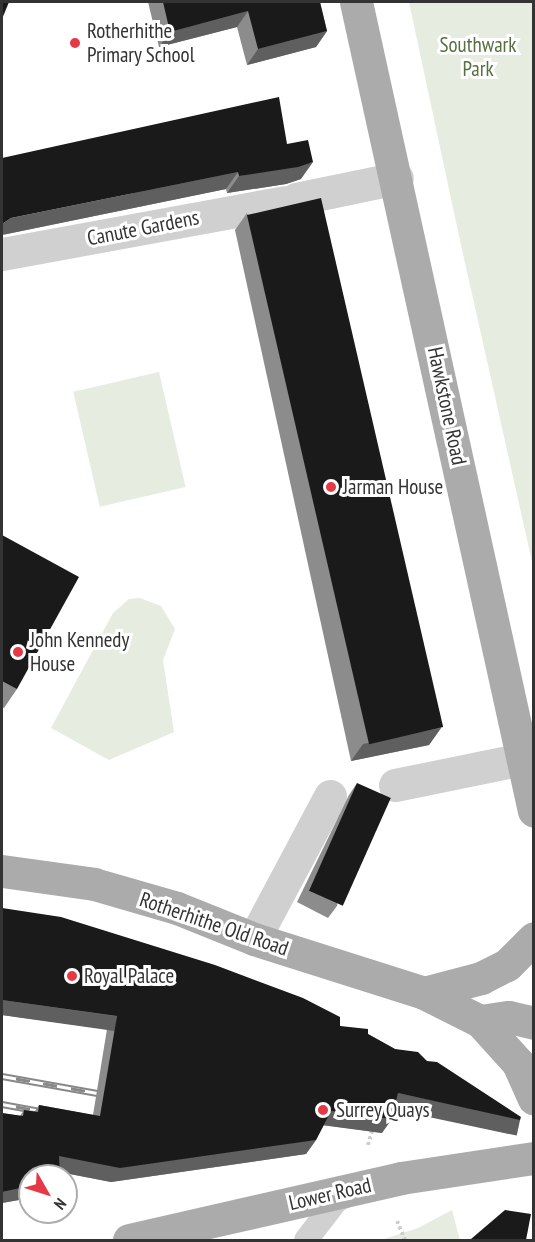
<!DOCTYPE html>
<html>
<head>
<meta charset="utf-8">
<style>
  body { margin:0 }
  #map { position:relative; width:535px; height:1242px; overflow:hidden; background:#fff; font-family:"PT Sans Narrow",sans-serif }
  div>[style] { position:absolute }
  .green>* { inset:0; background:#e6ecdf; transform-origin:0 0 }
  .path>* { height:4px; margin-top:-2px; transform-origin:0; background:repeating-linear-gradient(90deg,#cdcdcd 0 3px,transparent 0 6px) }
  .lane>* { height:24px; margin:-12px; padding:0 12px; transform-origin:12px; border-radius:12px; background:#d0d0d0 }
  .street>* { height:33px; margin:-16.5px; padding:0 16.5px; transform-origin:16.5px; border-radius:16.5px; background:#d0d0d0 }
  .primary>* { height:33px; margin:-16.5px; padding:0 16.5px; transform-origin:16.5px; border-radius:16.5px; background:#ababab }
  .rail>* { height:7px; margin-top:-3.5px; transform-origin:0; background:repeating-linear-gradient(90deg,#fff 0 14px,#888 0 28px); box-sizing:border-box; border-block:2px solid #888 }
  .wall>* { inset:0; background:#8c8c8c }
  .shaded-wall>* { inset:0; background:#5f5f5f; transform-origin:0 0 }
  .building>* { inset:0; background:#1a1a1a; transform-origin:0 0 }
  .dots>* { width:16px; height:16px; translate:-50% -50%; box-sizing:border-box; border:3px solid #fff; border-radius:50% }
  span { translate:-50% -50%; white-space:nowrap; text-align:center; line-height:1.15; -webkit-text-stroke:6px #fff; paint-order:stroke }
  .poi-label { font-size:21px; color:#333 }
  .left { translate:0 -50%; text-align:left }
  .park-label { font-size:21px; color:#56703f }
  .street-label { font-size:21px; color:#333 }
  .frame { position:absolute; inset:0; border:3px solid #333; pointer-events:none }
  .north { position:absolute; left:18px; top:1164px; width:60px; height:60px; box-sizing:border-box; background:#fff; border:2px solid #adadad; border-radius:50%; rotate:129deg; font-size:16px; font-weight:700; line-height:24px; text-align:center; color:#333 }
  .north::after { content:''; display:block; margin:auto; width:21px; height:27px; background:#e63946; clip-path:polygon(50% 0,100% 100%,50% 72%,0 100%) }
</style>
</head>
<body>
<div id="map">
  <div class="green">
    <i style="clip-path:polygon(409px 2px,533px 2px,533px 566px,459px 236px)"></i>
    <i style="left:159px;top:372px;width:118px;height:88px;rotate:77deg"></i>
    <i style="clip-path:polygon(140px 598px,161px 606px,175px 629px,163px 660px,174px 732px,109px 760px,51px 728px,113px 613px,129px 599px)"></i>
    <i style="clip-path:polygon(452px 1210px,460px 1240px,381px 1240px,418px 1228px)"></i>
  </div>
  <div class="path">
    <i style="left:368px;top:1145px;width:15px;rotate:-74deg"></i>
    <i style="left:397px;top:1221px;width:21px;rotate:67deg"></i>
  </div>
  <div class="lane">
    <i style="left:306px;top:1240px;width:49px;rotate:-52.4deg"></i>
    <i style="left:336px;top:1201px;width:19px;rotate:-28deg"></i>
  </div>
  <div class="street">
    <i style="left:296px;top:199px;width:103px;rotate:-11.7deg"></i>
    <i style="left:2px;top:254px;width:287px;rotate:-10.4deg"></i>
    <i style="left:395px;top:785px;width:131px;rotate:-11.5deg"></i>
    <i style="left:254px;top:939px;width:162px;rotate:-62deg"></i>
  </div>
  <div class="primary">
    <i style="left:356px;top:2px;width:828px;rotate:77.59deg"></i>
    <i style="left:2px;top:871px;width:93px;rotate:8deg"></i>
    <i style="left:94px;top:884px;width:86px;rotate:16.1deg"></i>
    <i style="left:177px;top:908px;width:83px;rotate:21.9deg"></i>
    <i style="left:254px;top:939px;width:178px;rotate:17.6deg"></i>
    <i style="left:424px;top:993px;width:63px;rotate:26.6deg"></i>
    <i style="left:480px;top:1021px;width:57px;rotate:47.9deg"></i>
    <i style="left:518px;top:1063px;width:39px;rotate:66deg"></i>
    <i style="left:424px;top:993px;width:59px;rotate:-14.7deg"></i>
    <i style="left:481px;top:978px;width:29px;rotate:-27deg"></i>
    <i style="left:507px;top:965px;width:38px;rotate:-45deg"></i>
    <i style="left:480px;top:1021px;width:29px;rotate:-8deg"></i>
    <i style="left:509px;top:1017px;width:26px;rotate:13deg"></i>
    <i style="left:129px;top:1240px;width:279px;rotate:-12.8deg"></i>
    <i style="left:401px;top:1178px;width:134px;rotate:-8.6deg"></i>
  </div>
  <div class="rail">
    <i style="left:2px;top:1076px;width:114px;rotate:10.1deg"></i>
    <i style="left:2px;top:1104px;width:50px;rotate:10.4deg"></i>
  </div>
  <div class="wall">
    <i style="clip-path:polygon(148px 2px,320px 2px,327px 31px,316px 47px,247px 65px,237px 27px,159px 47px)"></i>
    <i style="clip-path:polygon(287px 144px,301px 179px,286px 184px,227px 193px,226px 189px,2px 235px)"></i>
    <i style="clip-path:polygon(247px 213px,441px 728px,429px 745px,351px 761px,235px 230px)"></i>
    <i style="clip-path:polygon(2px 535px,17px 689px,4px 708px,2px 707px)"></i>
    <i style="clip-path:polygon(357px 783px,337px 906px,328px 918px,297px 902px,349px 795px)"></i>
    <i style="clip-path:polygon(2px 908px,340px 1026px,368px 1034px,395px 1049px,427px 1061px,520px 1120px,510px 1134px,395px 1108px,382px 1133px,324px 1125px,316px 1140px,306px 1154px,111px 1182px,60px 1172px,30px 1176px,30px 1198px,2px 1203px,2px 1113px,20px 1116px,24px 1110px,35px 1111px,39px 1105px,93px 1115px,107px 1029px,2px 1015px)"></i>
  </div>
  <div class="shaded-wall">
    <i style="clip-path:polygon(248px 11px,237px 27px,159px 47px,170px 32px)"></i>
    <i style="clip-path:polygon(327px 31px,316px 47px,247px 65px,258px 49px)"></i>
    <i style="clip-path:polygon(313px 162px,301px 179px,286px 184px,227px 193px,239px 176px)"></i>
    <i style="clip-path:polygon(238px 172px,226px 189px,2px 235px,2px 224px,11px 218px)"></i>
    <i style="clip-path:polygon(441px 728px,429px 745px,351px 761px,363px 744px)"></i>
    <i style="left:2px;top:1000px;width:116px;height:15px;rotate:8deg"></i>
    <i style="left:398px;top:1093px;width:125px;height:17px;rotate:12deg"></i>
    <i style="clip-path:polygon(331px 1111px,392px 1119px,382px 1133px,321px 1125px)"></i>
    <i style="clip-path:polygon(316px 1140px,306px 1154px,111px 1182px,49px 1170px,59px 1156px)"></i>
    <i style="clip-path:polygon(30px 1186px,30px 1198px,2px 1203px,2px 1192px)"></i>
  </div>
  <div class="building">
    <i style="clip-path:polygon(2px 2px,9px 2px,2px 19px)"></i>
    <i style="clip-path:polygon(163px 2px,320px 2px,327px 31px,258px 49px,248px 11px,170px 32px)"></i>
    <i style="clip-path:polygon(279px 97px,287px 144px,308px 140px,313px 162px,298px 167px,239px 176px,238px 172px,11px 218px,2px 224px,2px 158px)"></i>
    <i style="left:321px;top:198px;width:543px;height:76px;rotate:77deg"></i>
    <i style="clip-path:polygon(2px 535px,79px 577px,17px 689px,2px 681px)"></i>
    <i style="left:357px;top:783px;width:37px;height:118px;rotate:24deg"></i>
    <i style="clip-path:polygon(2px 908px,61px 917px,215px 965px,303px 998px,340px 1017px,340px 1026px,368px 1029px,368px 1034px,395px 1049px,418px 1052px,427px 1061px,437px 1062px,521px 1117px,520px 1120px,398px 1093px,392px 1119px,331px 1111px,316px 1140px,120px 1168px,59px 1156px,60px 1176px,30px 1176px,30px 1186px,2px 1192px,2px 1113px,23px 1116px,24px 1110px,38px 1112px,39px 1105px,100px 1116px,117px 1016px,2px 1000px)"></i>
    <i style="clip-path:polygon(505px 1210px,531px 1214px,526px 1240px,477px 1240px,471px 1239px)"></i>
  </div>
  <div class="dots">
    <i style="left:75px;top:43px;background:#e63946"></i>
    <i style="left:331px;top:487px;background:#e63946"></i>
    <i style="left:18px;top:652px;background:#e63946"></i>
    <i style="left:72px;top:976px;background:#e63946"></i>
    <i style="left:323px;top:1110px;background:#e63946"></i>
  </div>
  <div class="poi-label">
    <span class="left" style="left:87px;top:43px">Rotherhithe<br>Primary School</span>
    <span class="left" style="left:343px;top:487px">Jarman House</span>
    <span class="left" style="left:30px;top:652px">John Kennedy<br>House</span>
    <span class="left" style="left:84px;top:976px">Royal Palace</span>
    <span class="left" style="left:336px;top:1110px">Surrey Quays</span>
  </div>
  <div class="park-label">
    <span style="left:478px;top:57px">Southwark<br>Park</span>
  </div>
  <div class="street-label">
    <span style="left:143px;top:228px;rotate:-11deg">Canute Gardens</span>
    <span style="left:447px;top:406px;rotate:78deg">Hawkstone Road</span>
    <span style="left:214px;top:924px;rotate:19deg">Rotherhithe Old Road</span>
    <span style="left:330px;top:1194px;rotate:-13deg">Lower Road</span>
  </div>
  <div class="frame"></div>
  <div class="north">N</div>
</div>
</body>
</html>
